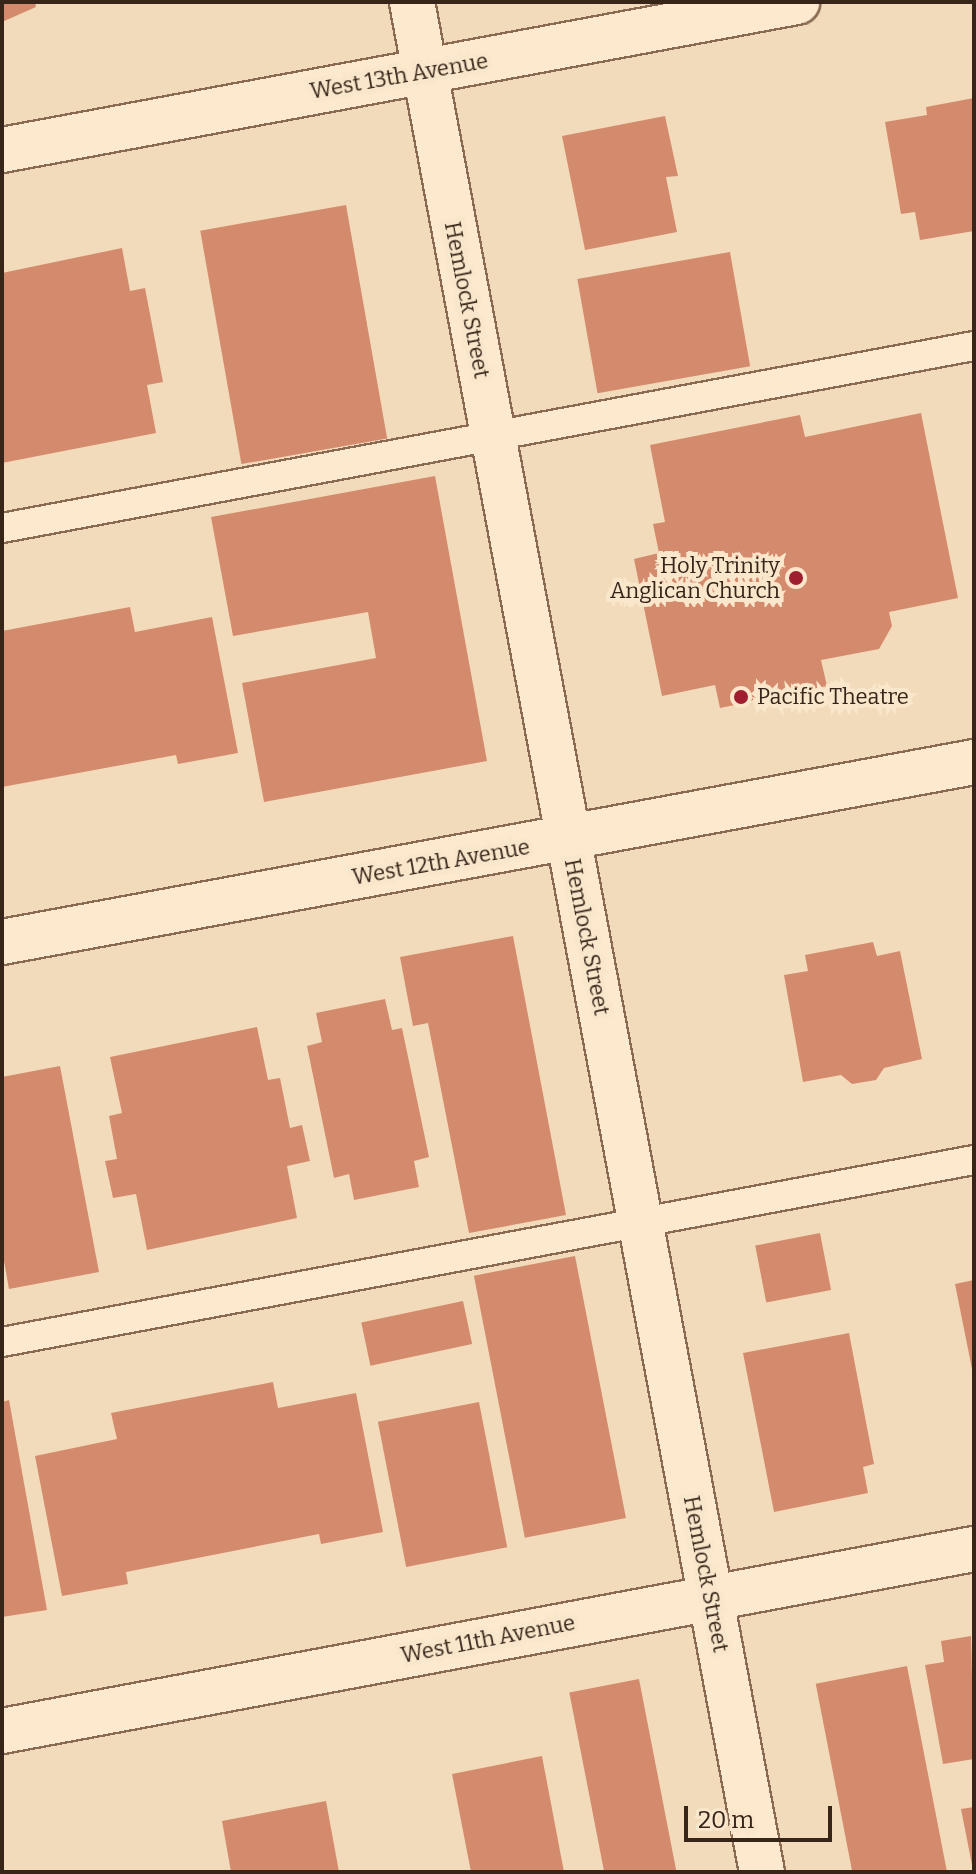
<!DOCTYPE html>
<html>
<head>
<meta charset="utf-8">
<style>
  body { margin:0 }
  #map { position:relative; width:976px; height:1874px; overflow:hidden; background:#f2dbbb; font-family:Bitter,serif }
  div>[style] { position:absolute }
  .building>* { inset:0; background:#d48b6d; transform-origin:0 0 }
  .roads { filter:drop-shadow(2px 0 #8a6a53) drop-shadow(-2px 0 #8a6a53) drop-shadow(0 2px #8a6a53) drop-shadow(0 -2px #8a6a53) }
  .service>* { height:28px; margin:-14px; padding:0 14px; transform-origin:14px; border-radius:14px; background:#fce9ce }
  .minor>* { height:44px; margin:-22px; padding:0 22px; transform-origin:22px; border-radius:22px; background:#fce9ce }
  .tertiary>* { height:44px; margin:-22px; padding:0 22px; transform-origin:22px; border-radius:22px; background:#fce9ce }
  .dots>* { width:22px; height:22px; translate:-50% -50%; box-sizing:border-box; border:4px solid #f9e6cb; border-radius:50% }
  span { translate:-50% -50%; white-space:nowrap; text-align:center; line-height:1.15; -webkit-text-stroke:8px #f9e6cb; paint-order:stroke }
  .street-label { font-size:22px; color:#38251a }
  .poi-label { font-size:22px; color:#38251a }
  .right { translate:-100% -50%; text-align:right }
  .left { translate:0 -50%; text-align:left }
  .frame { position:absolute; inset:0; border:4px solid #38251a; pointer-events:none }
  .scale { position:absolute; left:684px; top:1806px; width:148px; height:36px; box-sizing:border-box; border:4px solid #38251a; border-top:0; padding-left:10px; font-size:24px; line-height:28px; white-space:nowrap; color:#38251a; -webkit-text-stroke:6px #f9e6cb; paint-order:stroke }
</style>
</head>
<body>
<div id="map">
  <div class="building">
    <i style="clip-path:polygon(2px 2px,35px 2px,36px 7px,2px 22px)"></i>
    <i style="clip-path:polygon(974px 98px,974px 231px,920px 240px,915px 212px,901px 214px,885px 122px,927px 115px,926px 107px)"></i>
    <i style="clip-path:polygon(665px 116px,678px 176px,666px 177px,677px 232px,585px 250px,562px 136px)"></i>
    <i style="left:346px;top:205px;width:237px;height:148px;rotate:80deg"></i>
    <i style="clip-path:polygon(122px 248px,130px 291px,145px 288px,163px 382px,147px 385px,156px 433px,2px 463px,2px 273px)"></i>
    <i style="left:730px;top:252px;width:116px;height:155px;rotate:80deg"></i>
    <i style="clip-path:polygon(921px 413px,958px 598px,889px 612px,892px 626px,879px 649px,821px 660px,827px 686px,720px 708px,715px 685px,662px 696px,634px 559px,659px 553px,653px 524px,665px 522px,650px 445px,800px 415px,805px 437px)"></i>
    <i style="clip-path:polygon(435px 476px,487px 761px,264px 802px,242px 683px,376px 658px,368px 612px,233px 636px,211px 517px)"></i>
    <i style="clip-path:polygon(130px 607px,135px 632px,212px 617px,238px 753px,178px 764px,176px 755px,2px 787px,2px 631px)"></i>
    <i style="clip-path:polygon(513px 936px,566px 1215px,469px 1233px,428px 1023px,413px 1026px,400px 957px)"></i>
    <i style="clip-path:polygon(873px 942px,877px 956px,900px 951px,922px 1059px,884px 1068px,876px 1080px,852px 1084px,841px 1075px,803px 1082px,784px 975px,808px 971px,805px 955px)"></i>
    <i style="clip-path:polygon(385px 999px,392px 1030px,402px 1028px,429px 1157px,414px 1161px,419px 1187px,354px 1200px,349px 1174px,334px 1178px,307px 1046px,322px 1042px,316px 1013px)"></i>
    <i style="clip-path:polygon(257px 1027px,268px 1080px,280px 1078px,290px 1128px,302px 1125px,310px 1161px,287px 1166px,297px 1218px,147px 1250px,136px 1194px,113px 1198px,105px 1161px,117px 1159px,109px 1116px,122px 1113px,110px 1057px)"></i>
    <i style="clip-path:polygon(60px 1066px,99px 1272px,9px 1289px,2px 1250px,2px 1077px)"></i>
    <i style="left:820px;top:1233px;width:58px;height:66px;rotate:79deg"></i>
    <i style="left:575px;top:1256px;width:267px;height:103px;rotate:79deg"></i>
    <i style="clip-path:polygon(974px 1280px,974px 1373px,973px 1374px,955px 1284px)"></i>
    <i style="left:463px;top:1301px;width:44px;height:104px;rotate:78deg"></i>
    <i style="clip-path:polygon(849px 1333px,874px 1464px,863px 1467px,868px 1493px,774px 1512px,743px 1353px)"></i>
    <i style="clip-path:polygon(273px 1382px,278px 1408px,356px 1393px,383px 1532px,321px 1544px,319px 1534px,126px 1572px,128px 1584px,62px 1596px,35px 1456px,117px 1439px,111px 1413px)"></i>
    <i style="clip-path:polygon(9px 1400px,47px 1610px,2px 1617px,2px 1402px)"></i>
    <i style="left:479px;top:1402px;width:148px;height:103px;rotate:79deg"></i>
    <i style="clip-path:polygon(971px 1636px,974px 1759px,943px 1764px,925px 1665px,944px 1662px,941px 1641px)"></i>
    <i style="left:907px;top:1666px;width:210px;height:93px;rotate:79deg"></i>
    <i style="left:639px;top:1679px;width:197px;height:71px;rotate:79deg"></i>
    <i style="clip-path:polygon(542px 1756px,564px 1872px,471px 1872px,452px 1774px)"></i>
    <i style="clip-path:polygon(326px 1801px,339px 1872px,231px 1872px,222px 1821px)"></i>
    <i style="clip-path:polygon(974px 1807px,974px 1869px,973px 1870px,961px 1809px)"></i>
  </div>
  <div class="roads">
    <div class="service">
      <i style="left:2px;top:528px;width:989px;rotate:-10.61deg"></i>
      <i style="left:2px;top:1342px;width:989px;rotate:-10.61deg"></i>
    </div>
    <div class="minor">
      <i style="left:2px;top:150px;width:809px;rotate:-10.55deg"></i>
      <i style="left:2px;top:1731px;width:989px;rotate:-10.61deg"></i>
    </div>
    <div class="tertiary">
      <i style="left:412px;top:2px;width:1902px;rotate:79.4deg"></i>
      <i style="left:2px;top:942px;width:989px;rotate:-10.49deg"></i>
    </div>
  </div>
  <div class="dots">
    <i style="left:796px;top:578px;background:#9f1e2f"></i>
    <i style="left:741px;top:697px;background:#9f1e2f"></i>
  </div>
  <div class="street-label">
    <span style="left:399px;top:76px;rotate:-10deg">West 13th Avenue</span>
    <span style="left:467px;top:300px;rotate:79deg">Hemlock Street</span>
    <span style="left:441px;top:862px;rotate:-10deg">West 12th Avenue</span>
    <span style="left:587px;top:937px;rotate:79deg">Hemlock Street</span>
    <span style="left:706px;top:1574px;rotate:79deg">Hemlock Street</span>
    <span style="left:488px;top:1639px;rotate:-11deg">West 11th Avenue</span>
  </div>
  <div class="poi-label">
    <span class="right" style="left:780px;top:578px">Holy Trinity<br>Anglican Church</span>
    <span class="left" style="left:757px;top:697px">Pacific Theatre</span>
  </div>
  <div class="frame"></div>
  <div class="scale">20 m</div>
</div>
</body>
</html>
